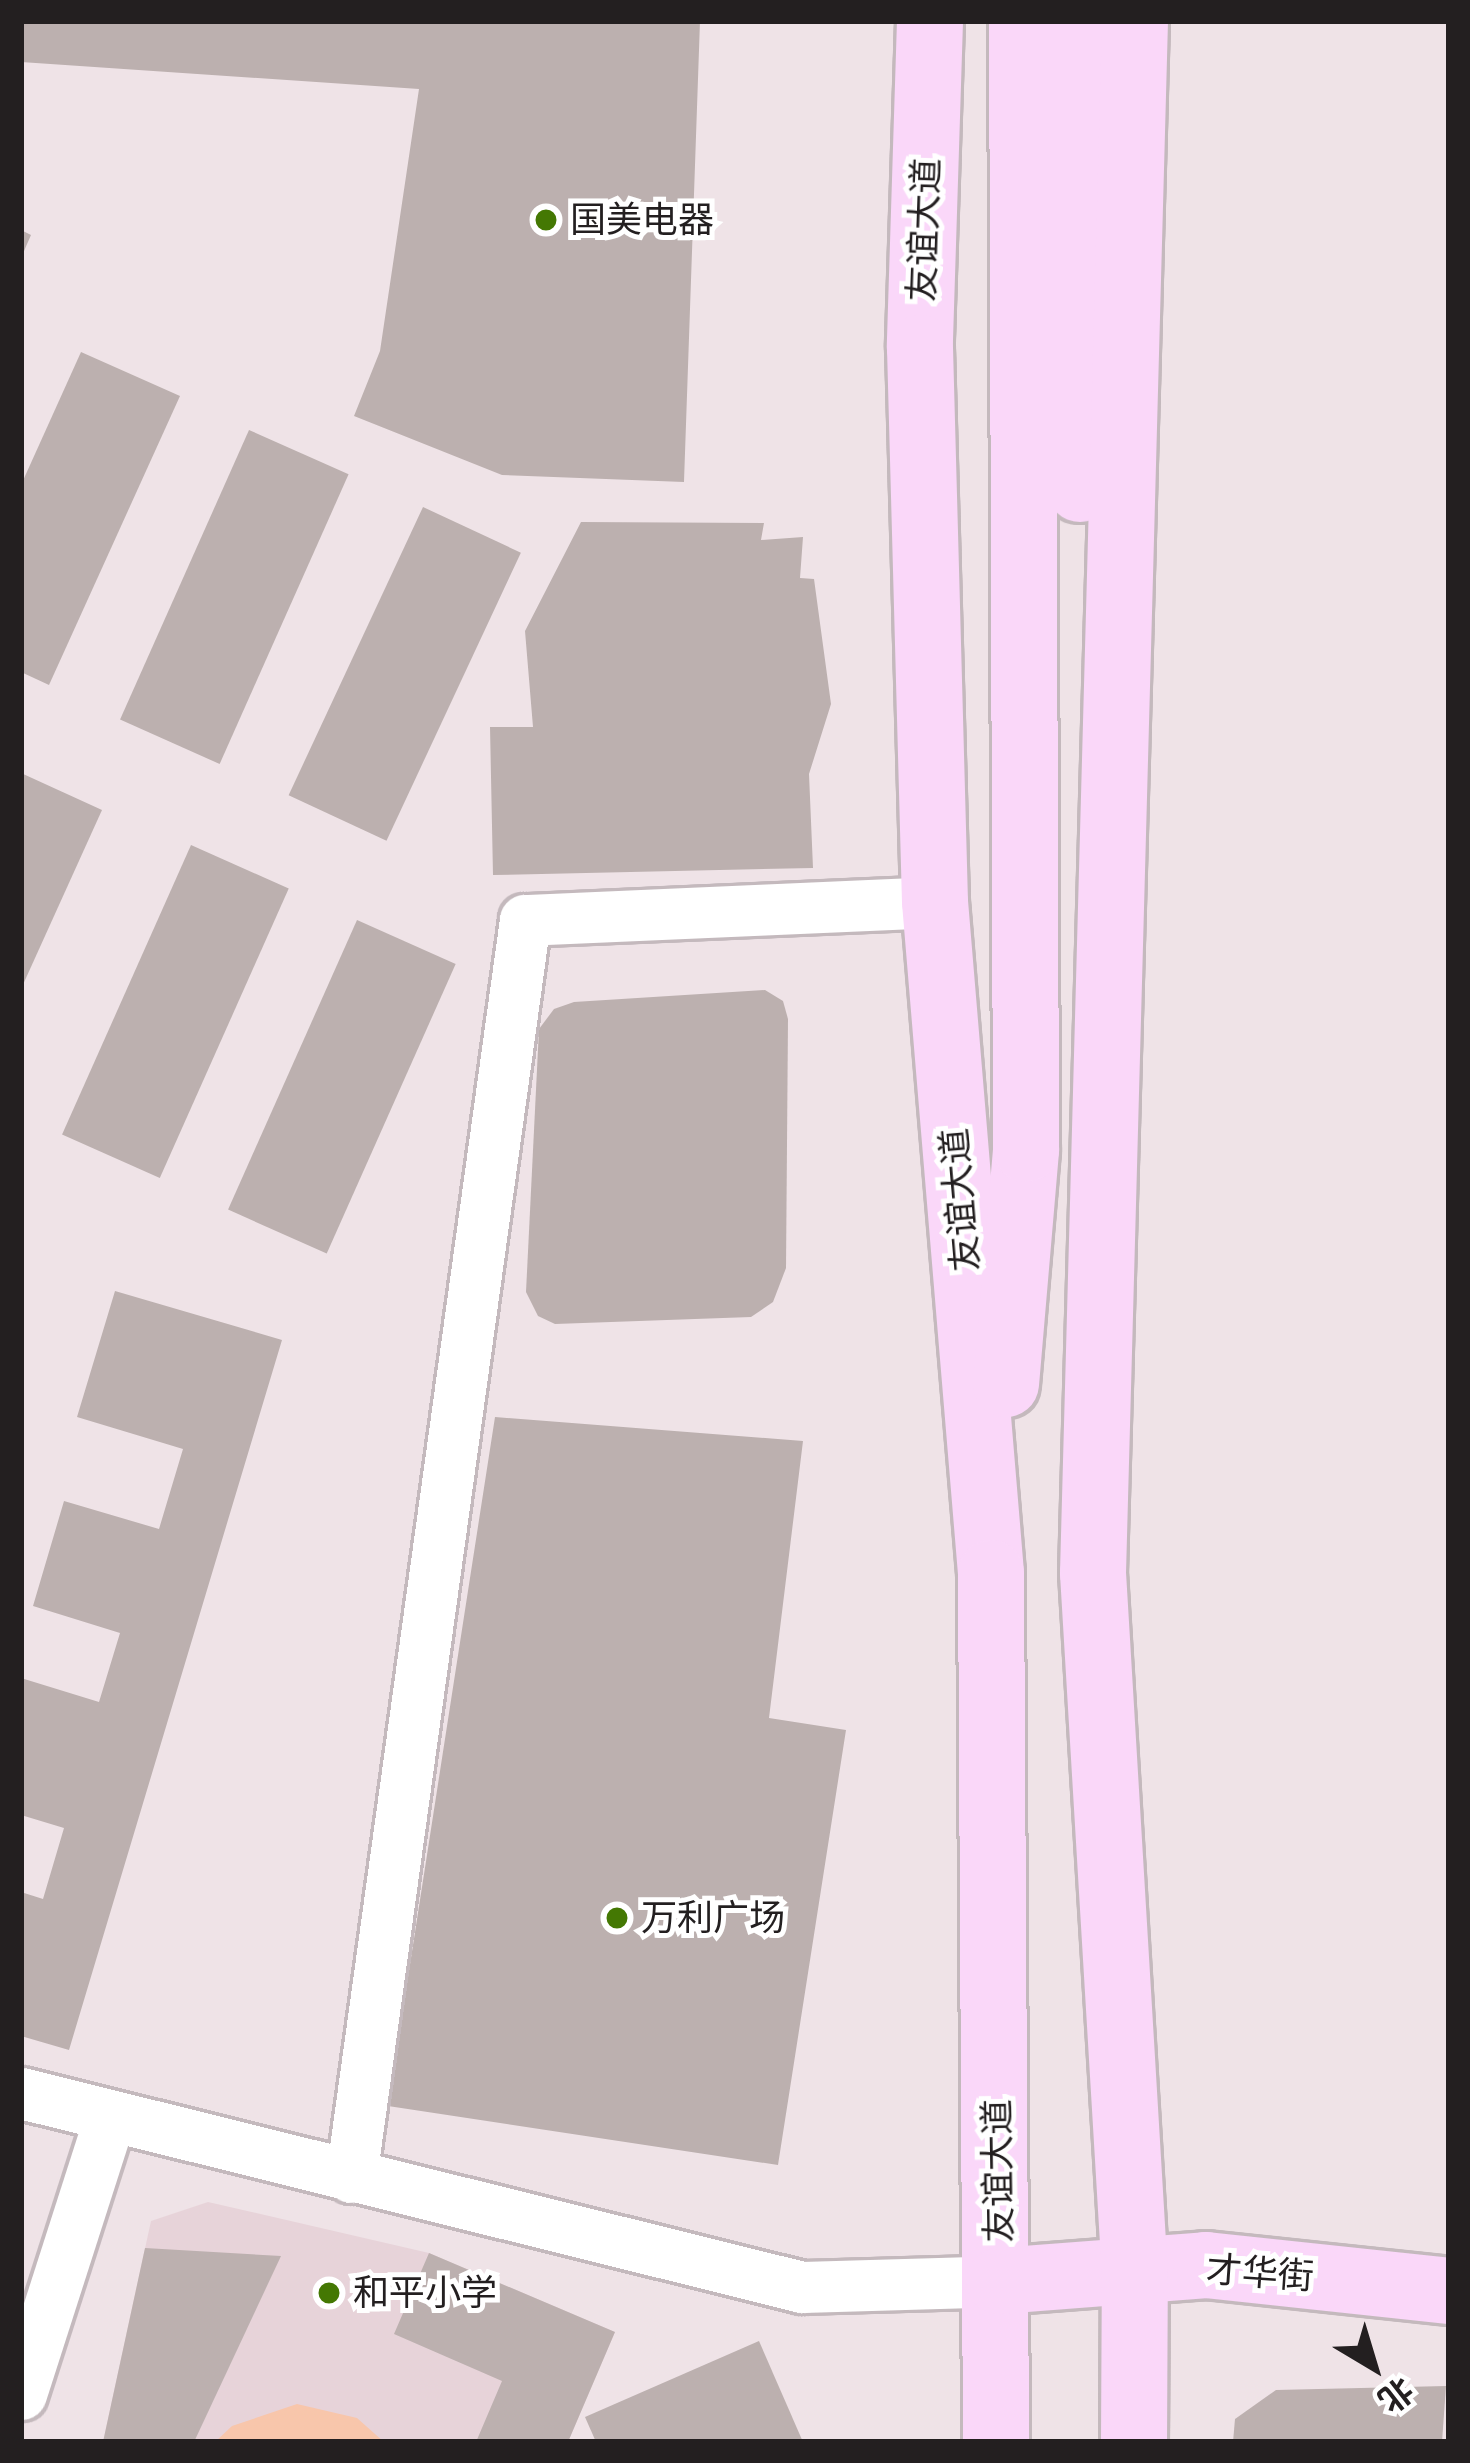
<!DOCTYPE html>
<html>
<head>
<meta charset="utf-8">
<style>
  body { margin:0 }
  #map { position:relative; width:1470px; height:2463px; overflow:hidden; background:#efe3e7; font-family:"Asap Condensed","Noto Sans SC",sans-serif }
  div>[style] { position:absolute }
  .built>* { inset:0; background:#e7d3d9 }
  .green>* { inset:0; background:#f8c6ab }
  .building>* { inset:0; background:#bcb0af; transform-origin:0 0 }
  .roads { filter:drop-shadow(3px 0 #c4b9bd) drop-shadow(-3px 0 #c4b9bd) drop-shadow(0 3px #c4b9bd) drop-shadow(0 -3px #c4b9bd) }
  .minor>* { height:51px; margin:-25.5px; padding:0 25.5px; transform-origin:25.5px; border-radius:25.5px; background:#fff }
  .major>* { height:66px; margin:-33px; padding:0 33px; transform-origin:33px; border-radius:33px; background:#fad7f9 }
  .dots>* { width:33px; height:33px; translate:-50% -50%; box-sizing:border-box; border:6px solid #fff; border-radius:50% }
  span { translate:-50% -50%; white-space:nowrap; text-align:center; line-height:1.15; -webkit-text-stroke:10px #fff; paint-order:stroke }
  .poi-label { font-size:36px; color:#231f20 }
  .left { translate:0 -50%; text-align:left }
  .street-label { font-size:36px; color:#231f20 }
  .frame { position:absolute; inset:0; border:24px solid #231f20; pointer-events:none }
  .north { position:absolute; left:1314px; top:2307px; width:120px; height:120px; -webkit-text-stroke:9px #fff; paint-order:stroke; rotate:142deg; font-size:33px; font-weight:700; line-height:48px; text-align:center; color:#231f20 }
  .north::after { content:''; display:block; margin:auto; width:42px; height:54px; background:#231f20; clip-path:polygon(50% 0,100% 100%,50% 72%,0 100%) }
</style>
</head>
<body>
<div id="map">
  <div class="built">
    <i style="clip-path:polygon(208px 2202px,429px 2253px,615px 2332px,568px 2442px,103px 2442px,151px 2221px)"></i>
  </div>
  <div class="green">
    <i style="clip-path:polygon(297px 2404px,357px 2418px,384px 2442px,215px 2442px,232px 2426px)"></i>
  </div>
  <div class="building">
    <i style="clip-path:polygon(21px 21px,700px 21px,684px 482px,502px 475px,354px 416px,380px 351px,419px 89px,21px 62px)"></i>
    <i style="clip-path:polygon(21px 230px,31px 235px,21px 258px)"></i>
    <i style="clip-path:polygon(81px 352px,180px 396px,49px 685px,21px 672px,21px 485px)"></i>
    <i style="left:249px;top:430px;width:109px;height:317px;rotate:24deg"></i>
    <i style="left:423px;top:507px;width:108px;height:318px;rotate:25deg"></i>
    <i style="clip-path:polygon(581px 522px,764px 523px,761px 540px,803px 537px,800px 578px,814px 579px,831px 704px,809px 774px,813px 868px,493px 875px,490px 727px,533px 727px,525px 631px)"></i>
    <i style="clip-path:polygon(21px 773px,102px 810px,21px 989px)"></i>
    <i style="left:191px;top:845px;width:107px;height:317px;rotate:24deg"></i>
    <i style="left:357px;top:920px;width:108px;height:317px;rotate:24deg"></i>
    <i style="clip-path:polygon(765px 990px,783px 1001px,788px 1019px,786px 1268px,773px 1302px,751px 1317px,555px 1324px,538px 1316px,526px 1292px,539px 1029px,554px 1009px,574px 1002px)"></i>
    <i style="clip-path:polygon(115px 1291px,282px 1340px,69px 2050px,21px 2036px,21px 1892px,43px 1899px,64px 1828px,21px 1815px,21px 1678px,99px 1702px,120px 1633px,33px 1606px,64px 1501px,159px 1529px,183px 1449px,77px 1417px)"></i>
    <i style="clip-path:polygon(495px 1417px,803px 1441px,769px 1718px,846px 1730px,778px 2165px,388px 2106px)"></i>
    <i style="clip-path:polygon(145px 2248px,281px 2256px,194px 2442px,103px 2442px)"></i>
    <i style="clip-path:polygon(429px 2253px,615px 2332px,568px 2442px,476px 2442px,502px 2381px,394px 2334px)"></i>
    <i style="clip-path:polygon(759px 2341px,803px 2442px,596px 2442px,585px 2417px)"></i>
    <i style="clip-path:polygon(1446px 2386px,1442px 2442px,1233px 2442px,1235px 2419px,1276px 2390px)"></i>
  </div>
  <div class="roads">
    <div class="minor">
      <i style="left:21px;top:2093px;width:805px;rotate:13.95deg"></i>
      <i style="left:802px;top:2287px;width:197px;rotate:-1.7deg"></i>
      <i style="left:351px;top:2177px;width:1269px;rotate:-82.12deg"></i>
      <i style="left:525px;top:920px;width:410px;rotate:-2.5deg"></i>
      <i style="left:21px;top:2394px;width:288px;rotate:-72.2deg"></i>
    </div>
    <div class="major">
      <i style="left:930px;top:21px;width:327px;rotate:91.8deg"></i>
      <i style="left:920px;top:348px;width:554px;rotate:88.45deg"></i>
      <i style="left:935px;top:902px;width:673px;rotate:85.23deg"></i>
      <i style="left:991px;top:1573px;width:869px;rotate:89.67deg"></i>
      <i style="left:1074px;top:21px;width:468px;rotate:89.3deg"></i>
      <i style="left:1006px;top:1384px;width:236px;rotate:-85.1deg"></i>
      <i style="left:1026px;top:1149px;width:1128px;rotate:-90.2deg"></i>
      <i style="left:999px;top:2281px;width:208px;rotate:-4.4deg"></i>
      <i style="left:1206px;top:2265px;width:244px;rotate:6.1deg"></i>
      <i style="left:1134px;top:2442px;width:166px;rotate:-89.7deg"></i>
      <i style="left:1135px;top:2276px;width:704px;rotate:-93.42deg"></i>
      <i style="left:1093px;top:1573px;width:1553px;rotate:-88.45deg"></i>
    </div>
  </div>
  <div class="dots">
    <i style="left:546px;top:220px;background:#447803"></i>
    <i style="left:617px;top:1918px;background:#447803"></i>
    <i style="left:329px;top:2293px;background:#447803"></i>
  </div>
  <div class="poi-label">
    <span class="left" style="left:570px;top:220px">国美电器</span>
    <span class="left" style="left:641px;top:1918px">万利广场</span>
    <span class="left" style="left:353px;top:2293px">和平小学</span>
  </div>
  <div class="street-label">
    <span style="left:924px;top:230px;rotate:-88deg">友谊大道</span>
    <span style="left:960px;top:1200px;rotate:-95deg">友谊大道</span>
    <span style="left:998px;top:2171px;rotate:-91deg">友谊大道</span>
    <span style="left:1260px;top:2273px;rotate:4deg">才华街</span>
  </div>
  <div class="frame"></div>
  <div class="north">北</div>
</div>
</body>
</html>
